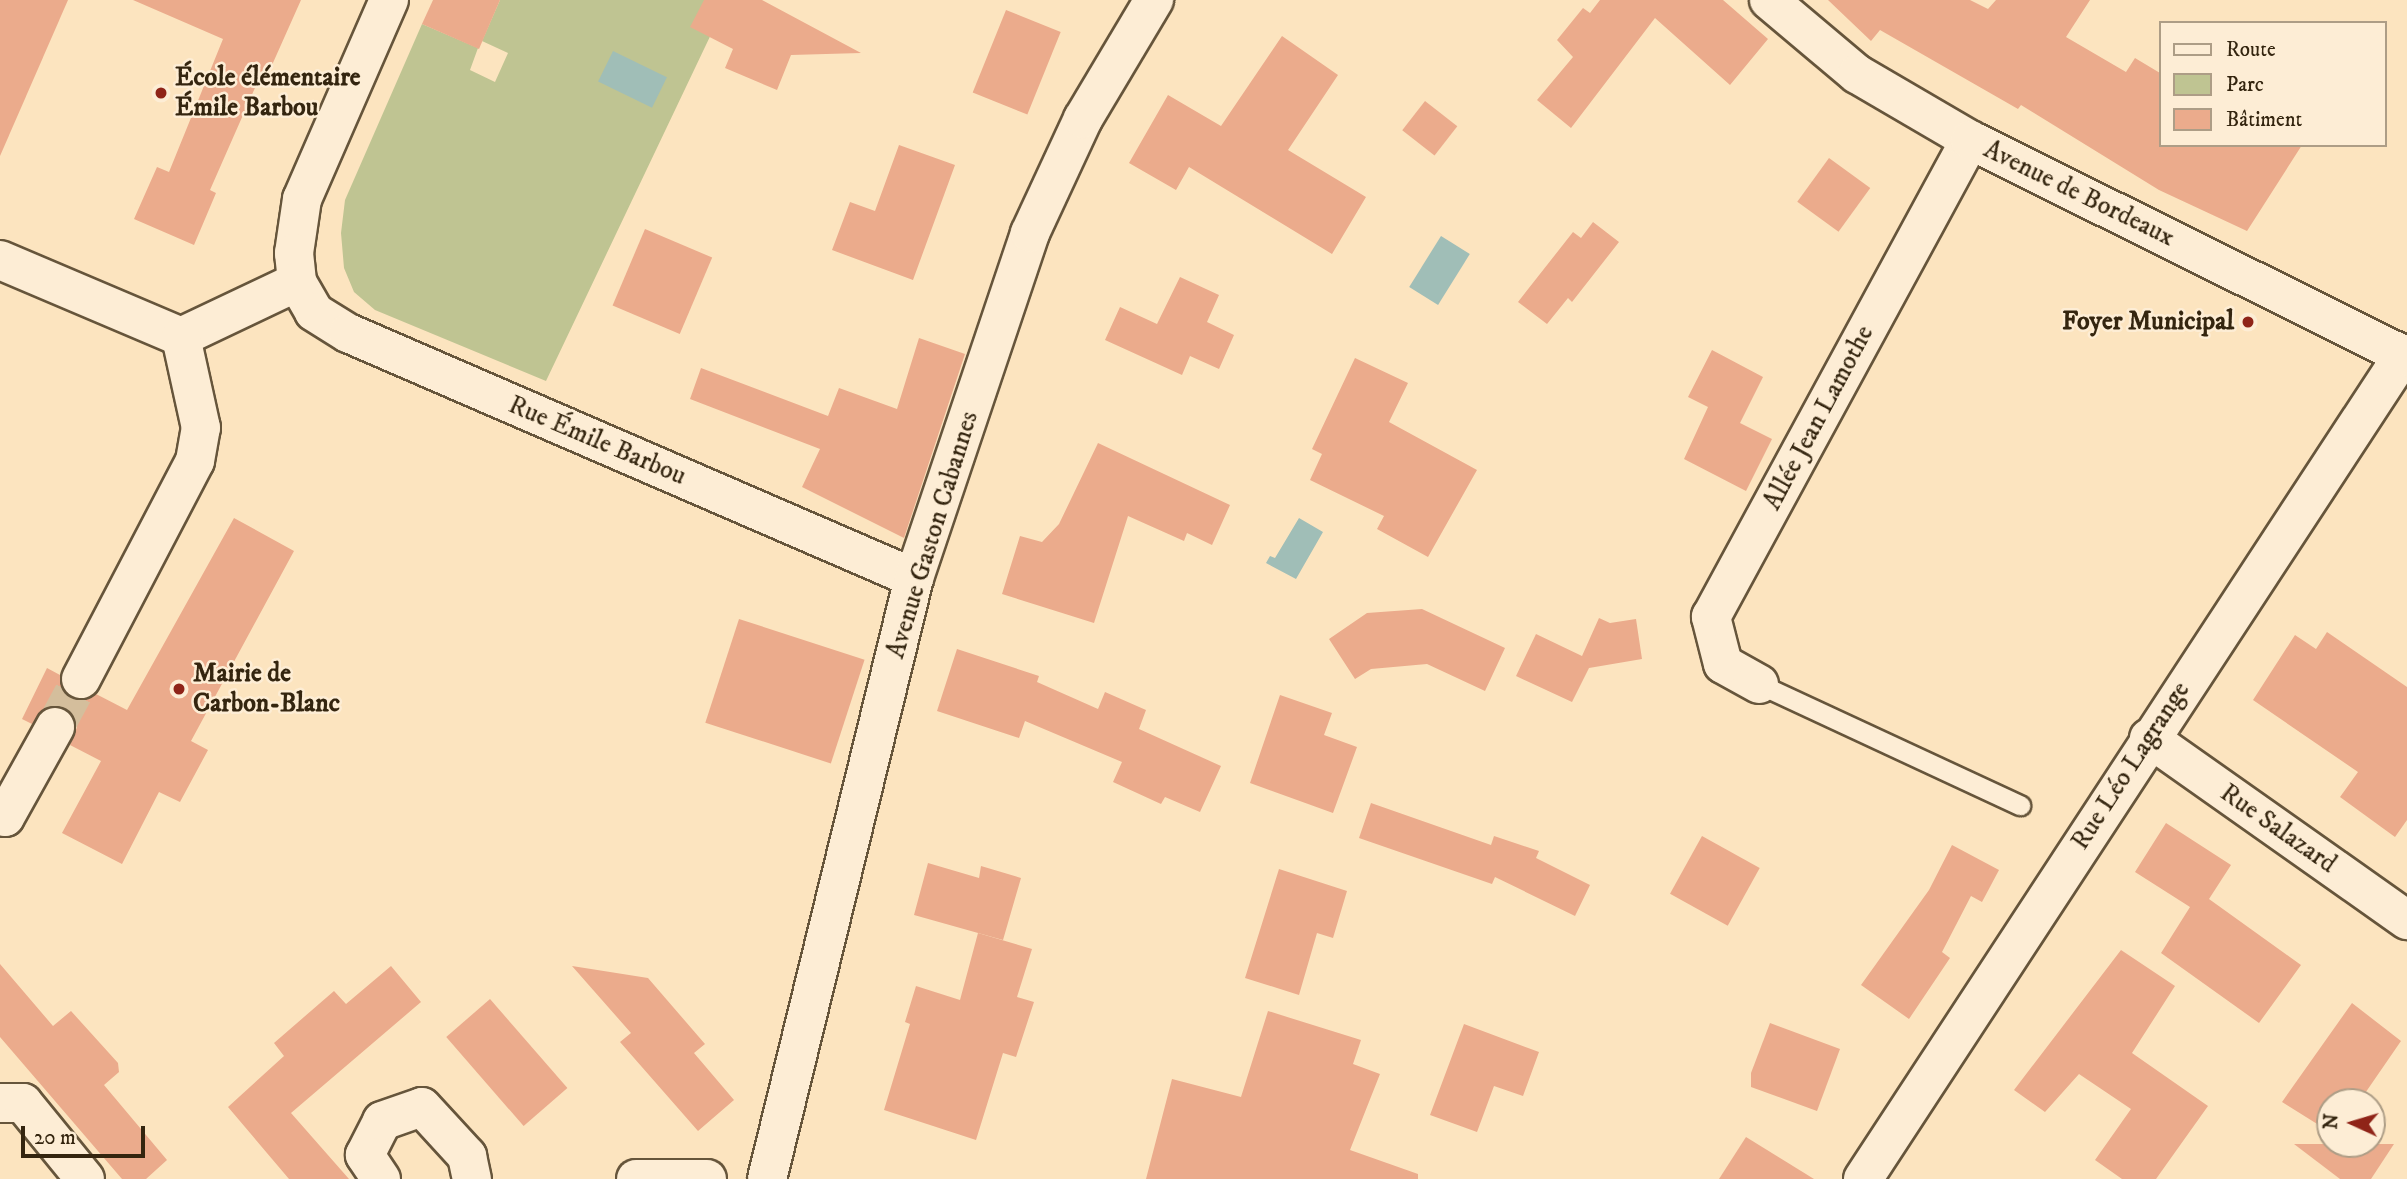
<!DOCTYPE html>
<html>
<head>
<meta charset="utf-8">
<style>
  body { margin:0 }
  #map { position:relative; width:2407px; height:1179px; overflow:hidden; background:#fce4bf; font-family:"IM FELL DW Pica",serif }
  div>[style] { position:absolute }
  .green>* { inset:0; background:#bfc492 }
  .water>* { inset:0; background:#a0beb7; transform-origin:0 0 }
  .building>* { inset:0; background:#ebab8c; transform-origin:0 0 }
  .minor-tunnel>* { height:38px; margin-top:-19px; transform-origin:0; background:repeating-linear-gradient(90deg,#d4be9c 0 38px,transparent 0 57px) }
  .roads { filter:drop-shadow(2px 0 #66553b) drop-shadow(-2px 0 #66553b) drop-shadow(0 2px #66553b) drop-shadow(0 -2px #66553b) }
  .service>* { height:19px; margin:-9.5px; padding:0 9.5px; transform-origin:9.5px; border-radius:9.5px; background:#fdedd5 }
  .minor>* { height:38px; margin:-19px; padding:0 19px; transform-origin:19px; border-radius:19px; background:#fdedd5 }
  .secondary>* { height:38px; margin:-19px; padding:0 19px; transform-origin:19px; border-radius:19px; background:#fdedd5 }
  .dots>* { width:19px; height:19px; translate:-50% -50%; box-sizing:border-box; border:4px solid #fdedd5; border-radius:50% }
  span { translate:-50% -50%; white-space:nowrap; text-align:center; line-height:1.15; -webkit-text-stroke:5px #fdedd5; paint-order:stroke }
  .poi-label { font-size:26px; color:#34250f; font-weight:700 }
  .left { translate:0 -50%; text-align:left }
  .right { translate:-100% -50%; text-align:right }
  .street-label { font-size:26px; color:#34250f }
  .legend { position:absolute; left:2159px; top:21px; width:228px; height:126px; box-sizing:border-box; background:#fdedd5; border:2px solid #ad9d86; margin:0; padding:9px 12px; list-style:none; font-size:21px; color:#34250f }
  .legend li { display:flex; align-items:center; gap:14px; height:35px }
  .legend b { width:35px; border:2px solid #ad9d86 }
  .north { position:absolute; left:2316px; top:1088px; width:70px; height:70px; box-sizing:border-box; background:#fdedd5; border:2px solid #ad9d86; border-radius:50%; rotate:274deg; font-size:19px; font-weight:700; line-height:28px; text-align:center; color:#34250f }
  .north::after { content:''; display:block; margin:auto; width:24px; height:32px; background:#8f2418; clip-path:polygon(50% 0,100% 100%,50% 72%,0 100%) }
  .scale { position:absolute; left:21px; top:1126px; width:124px; height:32px; box-sizing:border-box; border:4px solid #34250f; border-top:0; padding-left:9px; font-size:21px; line-height:24px; white-space:nowrap; color:#34250f; -webkit-text-stroke:5px #fdedd5; paint-order:stroke }
</style>
</head>
<body>
<div id="map">
  <div class="green">
    <i style="clip-path:polygon(500px 0,716px 0,725px 5px,546px 381px,375px 310px,354px 292px,344px 268px,341px 233px,345px 200px,422px 24px,478px 48px,470px 70px,495px 82px,508px 53px,482px 41px)"></i>
  </div>
  <div class="water">
    <i style="left:613px;top:51px;width:60px;height:34px;rotate:26deg"></i>
    <i style="left:1441px;top:236px;width:34px;height:60px;rotate:32deg"></i>
    <i style="clip-path:polygon(1299px 518px,1323px 532px,1296px 579px,1266px 563px,1270px 556px,1275px 558px)"></i>
  </div>
  <div class="building">
    <i style="clip-path:polygon(0 0,68px 0,0 156px)"></i>
    <i style="clip-path:polygon(133px 0,301px 0,268px 74px,262px 72px,210px 190px,216px 193px,194px 245px,134px 219px,157px 167px,169px 172px,223px 39px)"></i>
    <i style="clip-path:polygon(433px 0,500px 0,479px 49px,422px 24px)"></i>
    <i style="clip-path:polygon(704px 0,762px 0,861px 53px,791px 55px,777px 90px,725px 68px,733px 49px,690px 27px)"></i>
    <i style="clip-path:polygon(1600px 0,1723px 0,1768px 39px,1730px 85px,1655px 18px,1571px 128px,1537px 100px,1573px 57px,1557px 40px,1583px 8px,1590px 13px)"></i>
    <i style="clip-path:polygon(1828px 0,1970px 0,1988px 9px,1996px 0,2090px 0,2066px 37px,2126px 72px,2135px 58px,2160px 73px,2160px 145px,2302px 145px,2247px 231px,2159px 190px,2021px 105px,2018px 109px,1880px 30px,1871px 41px)"></i>
    <i style="left:1006px;top:10px;width:59px;height:89px;rotate:22deg"></i>
    <i style="clip-path:polygon(1282px 36px,1338px 75px,1288px 150px,1366px 197px,1332px 254px,1189px 167px,1176px 190px,1129px 163px,1168px 95px,1221px 126px)"></i>
    <i style="left:1425px;top:101px;width:41px;height:37px;rotate:38deg"></i>
    <i style="clip-path:polygon(899px 145px,955px 165px,913px 280px,832px 250px,850px 202px,875px 211px)"></i>
    <i style="left:1829px;top:158px;width:51px;height:54px;rotate:36deg"></i>
    <i style="clip-path:polygon(1593px 222px,1619px 242px,1572px 302px,1568px 298px,1547px 324px,1518px 302px,1573px 232px,1581px 238px)"></i>
    <i style="left:645px;top:229px;width:73px;height:83px;rotate:23deg"></i>
    <i style="clip-path:polygon(1180px 277px,1219px 295px,1207px 322px,1234px 335px,1219px 369px,1190px 356px,1182px 375px,1105px 340px,1120px 307px,1157px 324px)"></i>
    <i style="clip-path:polygon(919px 338px,965px 354px,904px 538px,802px 487px,820px 449px,690px 399px,701px 368px,828px 416px,839px 388px,897px 409px)"></i>
    <i style="clip-path:polygon(1712px 350px,1763px 377px,1740px 423px,1772px 439px,1746px 491px,1684px 459px,1708px 407px,1688px 397px)"></i>
    <i style="clip-path:polygon(1355px 358px,1408px 383px,1389px 422px,1477px 470px,1428px 557px,1377px 529px,1384px 516px,1310px 480px,1322px 454px,1312px 449px)"></i>
    <i style="clip-path:polygon(1098px 443px,1230px 505px,1212px 545px,1187px 533px,1184px 541px,1128px 516px,1094px 623px,1002px 594px,1020px 536px,1042px 542px,1059px 524px)"></i>
    <i style="clip-path:polygon(234px 518px,294px 551px,191px 741px,208px 750px,180px 802px,159px 792px,122px 864px,62px 833px,101px 761px,70px 745px,77px 727px,73px 715px,54px 705px,43px 709px,32px 724px,22px 719px,47px 668px,60px 675px,62px 690px,70px 698px,83px 701px,96px 694px,127px 710px)"></i>
    <i style="clip-path:polygon(1422px 609px,1505px 648px,1485px 691px,1427px 664px,1371px 669px,1355px 679px,1329px 639px,1367px 613px)"></i>
    <i style="clip-path:polygon(1599px 618px,1610px 623px,1636px 619px,1642px 659px,1589px 668px,1572px 702px,1516px 676px,1536px 634px,1582px 656px)"></i>
    <i style="left:739px;top:619px;width:132px;height:109px;rotate:18deg"></i>
    <i style="clip-path:polygon(2327px 632px,2407px 687px,2407px 820px,2395px 837px,2340px 797px,2358px 772px,2253px 700px,2295px 635px,2316px 649px)"></i>
    <i style="clip-path:polygon(957px 649px,1039px 676px,1037px 682px,1098px 709px,1105px 692px,1146px 710px,1139px 729px,1221px 766px,1200px 812px,1165px 797px,1161px 804px,1113px 782px,1122px 762px,1025px 721px,1019px 738px,937px 711px)"></i>
    <i style="clip-path:polygon(1280px 695px,1332px 713px,1324px 735px,1357px 747px,1333px 813px,1250px 783px)"></i>
    <i style="clip-path:polygon(1371px 803px,1491px 845px,1494px 836px,1539px 851px,1536px 858px,1590px 885px,1575px 916px,1495px 877px,1492px 884px,1359px 838px)"></i>
    <i style="clip-path:polygon(2166px 823px,2231px 865px,2209px 899px,2301px 965px,2259px 1023px,2161px 953px,2190px 907px,2135px 872px)"></i>
    <i style="left:1702px;top:836px;width:66px;height:66px;rotate:29deg"></i>
    <i style="clip-path:polygon(1952px 845px,1999px 870px,1982px 902px,1971px 896px,1942px 952px,1950px 958px,1909px 1019px,1861px 985px,1929px 890px)"></i>
    <i style="clip-path:polygon(928px 863px,979px 878px,981px 866px,1021px 878px,1003px 940px,914px 915px)"></i>
    <i style="clip-path:polygon(1279px 869px,1347px 891px,1333px 938px,1317px 933px,1299px 995px,1245px 978px)"></i>
    <i style="clip-path:polygon(978px 933px,1032px 949px,1017px 997px,1034px 1002px,1016px 1057px,1003px 1053px,976px 1140px,884px 1110px,910px 1024px,905px 1022px,916px 986px,960px 1000px)"></i>
    <i style="clip-path:polygon(2121px 950px,2175px 986px,2132px 1053px,2208px 1106px,2156px 1179px,2122px 1179px,2095px 1160px,2131px 1109px,2079px 1074px,2045px 1112px,2014px 1090px)"></i>
    <i style="clip-path:polygon(0 964px,53px 1026px,71px 1011px,118px 1063px,119px 1072px,104px 1085px,167px 1160px,146px 1179px,122px 1179px,0 1037px)"></i>
    <i style="clip-path:polygon(391px 966px,421px 1002px,291px 1113px,349px 1179px,289px 1179px,228px 1107px,284px 1056px,274px 1043px,334px 991px,346px 1004px)"></i>
    <i style="clip-path:polygon(572px 966px,648px 978px,705px 1044px,694px 1053px,734px 1100px,698px 1131px,620px 1042px,631px 1033px)"></i>
    <i style="left:490px;top:999px;width:118px;height:58px;rotate:49deg"></i>
    <i style="clip-path:polygon(2352px 1003px,2401px 1041px,2359px 1102px,2330px 1102px,2330px 1132px,2282px 1102px)"></i>
    <i style="clip-path:polygon(1268px 1011px,1361px 1040px,1353px 1064px,1380px 1074px,1350px 1150px,1418px 1174px,1418px 1179px,1146px 1179px,1172px 1079px,1241px 1097px)"></i>
    <i style="clip-path:polygon(1770px 1023px,1840px 1049px,1817px 1111px,1751px 1087px,1751px 1073px)"></i>
    <i style="clip-path:polygon(1464px 1024px,1539px 1052px,1523px 1096px,1494px 1086px,1477px 1132px,1430px 1115px)"></i>
    <i style="clip-path:polygon(1746px 1137px,1814px 1179px,1719px 1179px)"></i>
    <i style="clip-path:polygon(2294px 1144px,2394px 1144px,2371px 1179px,2340px 1179px)"></i>
  </div>
  <div class="minor-tunnel">
    <i style="left:55px;top:727px;width:55px;rotate:-61.6deg"></i>
  </div>
  <div class="roads">
    <div class="service">
      <i style="left:1759px;top:684px;width:288px;rotate:24.9deg"></i>
    </div>
    <div class="minor">
      <i style="left:389px;top:0;width:217px;rotate:113.6deg"></i>
      <i style="left:302px;top:199px;width:55px;rotate:98.4deg"></i>
      <i style="left:294px;top:253px;width:29px;rotate:84deg"></i>
      <i style="left:297px;top:282px;width:34px;rotate:60deg"></i>
      <i style="left:314px;top:312px;width:40px;rotate:32deg"></i>
      <i style="left:348px;top:333px;width:617px;rotate:23.41deg"></i>
      <i style="left:0;top:260px;width:197px;rotate:23deg"></i>
      <i style="left:181px;top:337px;width:128px;rotate:-25.4deg"></i>
      <i style="left:81px;top:679px;width:246px;rotate:-62.4deg"></i>
      <i style="left:195px;top:461px;width:34px;rotate:-80deg"></i>
      <i style="left:201px;top:428px;width:93px;rotate:-102.4deg"></i>
      <i style="left:1759px;top:684px;width:41px;rotate:-150.9deg"></i>
      <i style="left:1723px;top:664px;width:49px;rotate:-104.3deg"></i>
      <i style="left:1711px;top:617px;width:543px;rotate:-61.5deg"></i>
      <i style="left:2149px;top:738px;width:316px;rotate:35.2deg"></i>
      <i style="left:0;top:816px;width:5px;rotate:11deg"></i>
      <i style="left:5px;top:817px;width:103px;rotate:-60.9deg"></i>
      <i style="left:0;top:1103px;width:23px"></i>
      <i style="left:23px;top:1103px;width:98px;rotate:50.8deg"></i>
      <i style="left:381px;top:1179px;width:29px;rotate:-124deg"></i>
      <i style="left:365px;top:1155px;width:38px;rotate:-63deg"></i>
      <i style="left:382px;top:1121px;width:42px;rotate:-19.3deg"></i>
      <i style="left:422px;top:1107px;width:67px;rotate:47.4deg"></i>
      <i style="left:467px;top:1156px;width:24px;rotate:78deg"></i>
      <i style="left:636px;top:1179px;width:71px"></i>
      <i style="left:767px;top:1179px;width:619px;rotate:-76.26deg"></i>
      <i style="left:914px;top:578px;width:364px;rotate:-71.4deg"></i>
      <i style="left:1030px;top:233px;width:126px;rotate:-65.1deg"></i>
      <i style="left:1083px;top:119px;width:139px;rotate:-59.2deg"></i>
      <i style="left:1863px;top:1179px;width:985px;rotate:-56.76deg"></i>
    </div>
    <div class="secondary">
      <i style="left:1769px;top:0;width:115px;rotate:40.1deg"></i>
      <i style="left:1857px;top:74px;width:131px;rotate:30.3deg"></i>
      <i style="left:1970px;top:140px;width:488px;rotate:26.4deg"></i>
    </div>
  </div>
  <div class="dots">
    <i style="left:161px;top:93px;background:#8f2418"></i>
    <i style="left:2248px;top:322px;background:#8f2418"></i>
    <i style="left:179px;top:689px;background:#8f2418"></i>
  </div>
  <div class="poi-label">
    <span class="left" style="left:175px;top:93px">École élémentaire<br>Émile Barbou</span>
    <span class="right" style="left:2234px;top:322px">Foyer Municipal</span>
    <span class="left" style="left:193px;top:689px">Mairie de<br>Carbon-Blanc</span>
  </div>
  <div class="street-label">
    <span style="left:2079px;top:194px;rotate:26deg">Avenue de Bordeaux</span>
    <span style="left:1819px;top:418px;rotate:-62deg">Allée Jean Lamothe</span>
    <span style="left:597px;top:441px;rotate:23deg">Rue Émile Barbou</span>
    <span style="left:933px;top:535px;rotate:-73deg">Avenue Gaston Cabannes</span>
    <span style="left:2131px;top:766px;rotate:-57deg">Rue Léo Lagrange</span>
    <span style="left:2278px;top:829px;rotate:35deg">Rue Salazard</span>
  </div>
  <ul class="legend">
  <li><b style="height:9px;background:#fdedd5"></b>Route</li>
  <li><b style="height:19px;background:#bfc492"></b>Parc</li>
  <li><b style="height:19px;background:#ebab8c"></b>Bâtiment</li>
  </ul>
  <div class="north">N</div>
  <div class="scale">20 m</div>
</div>
</body>
</html>
